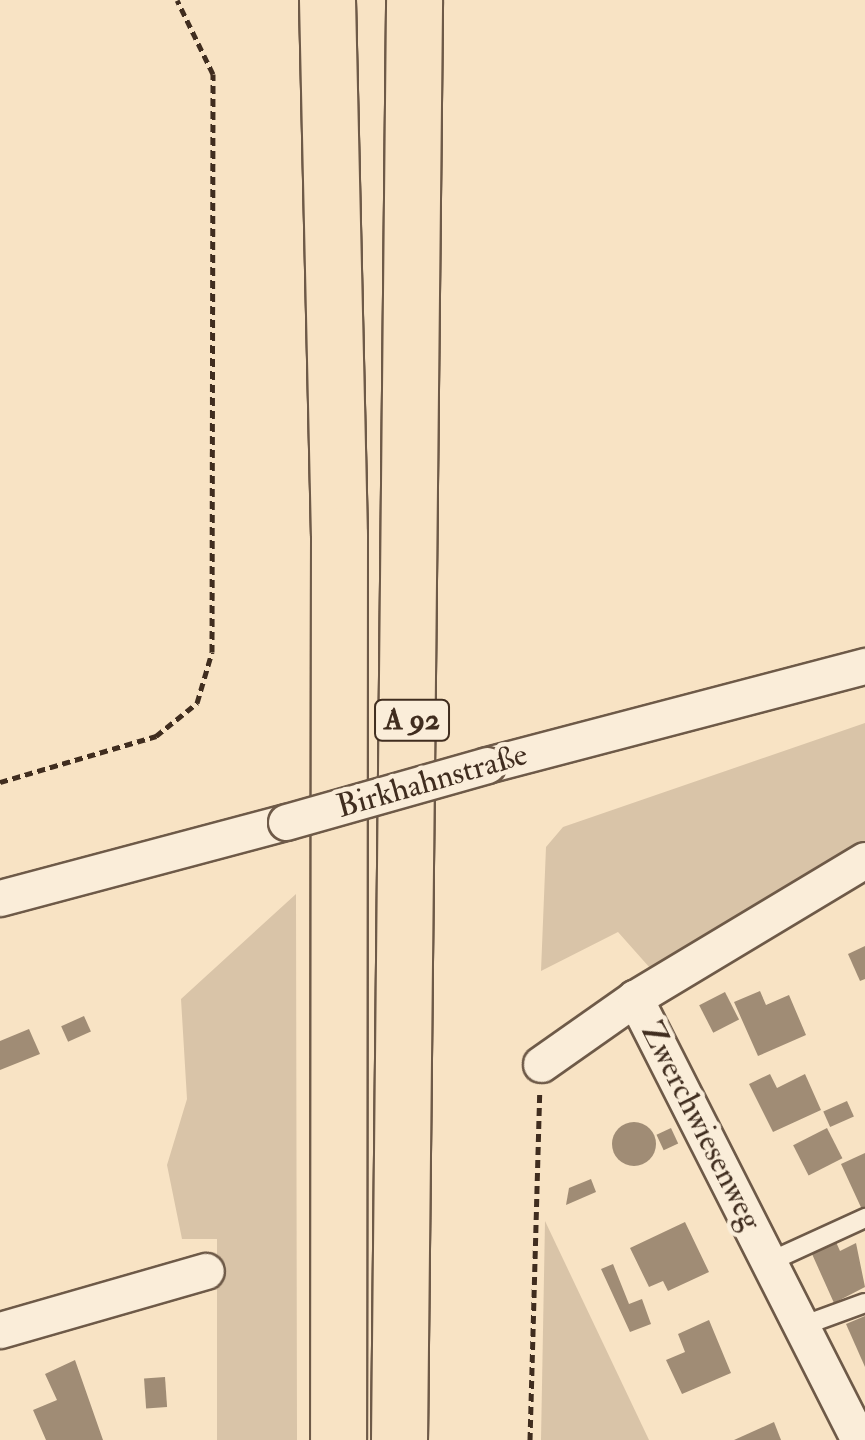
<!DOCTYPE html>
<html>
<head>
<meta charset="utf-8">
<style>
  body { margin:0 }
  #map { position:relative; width:865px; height:1440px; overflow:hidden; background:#f8e3c4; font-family:"IM FELL Double Pica",serif }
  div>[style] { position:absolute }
  .green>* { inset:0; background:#d9c4a8 }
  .building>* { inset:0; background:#a08c75; transform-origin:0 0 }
  .round { border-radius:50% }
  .path>* { height:5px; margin-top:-2.5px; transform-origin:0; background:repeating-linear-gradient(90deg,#402d1f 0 8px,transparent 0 13px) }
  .roads { filter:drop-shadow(2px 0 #6e5a48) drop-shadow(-2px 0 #6e5a48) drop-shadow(0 2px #6e5a48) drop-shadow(0 -2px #6e5a48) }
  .lane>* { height:18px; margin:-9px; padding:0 9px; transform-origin:9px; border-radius:9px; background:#faedd9 }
  .street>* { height:35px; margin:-17.5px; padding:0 17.5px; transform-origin:17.5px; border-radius:17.5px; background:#faedd9 }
  .highway>* { height:55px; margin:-27.5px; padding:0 27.5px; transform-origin:27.5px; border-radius:27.5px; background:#f8e3c4 }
  .bridges { filter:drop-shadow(2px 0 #6e5a48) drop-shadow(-2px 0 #6e5a48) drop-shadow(0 2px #6e5a48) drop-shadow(0 -2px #6e5a48) }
  .street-bridge>* { height:35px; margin:-17.5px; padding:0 17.5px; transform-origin:17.5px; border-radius:17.5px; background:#faedd9 }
  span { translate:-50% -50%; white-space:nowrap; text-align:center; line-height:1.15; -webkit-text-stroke:9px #faedd9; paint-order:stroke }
  .shield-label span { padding:2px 8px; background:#faedd9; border:2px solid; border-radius:8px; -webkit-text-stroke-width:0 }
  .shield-label { font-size:30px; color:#402d1f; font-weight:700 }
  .street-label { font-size:32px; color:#402d1f }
</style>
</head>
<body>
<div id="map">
  <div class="green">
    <i style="clip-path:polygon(865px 723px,865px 848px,658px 977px,618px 932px,541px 971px,546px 847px,563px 827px)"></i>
    <i style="clip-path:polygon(296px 894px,297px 1440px,217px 1440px,217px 1239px,182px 1239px,167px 1165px,187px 1099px,181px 999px)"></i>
    <i style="clip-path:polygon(545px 1221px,649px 1440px,541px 1440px)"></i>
  </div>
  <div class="building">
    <i style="clip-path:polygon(865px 946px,865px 979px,860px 981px,848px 954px)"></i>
    <i style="clip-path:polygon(760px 991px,766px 1005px,789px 995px,806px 1035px,758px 1056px,734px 1002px)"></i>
    <i style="left:725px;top:992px;width:31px;height:29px;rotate:63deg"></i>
    <i style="left:84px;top:1016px;width:17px;height:25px;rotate:66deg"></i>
    <i style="clip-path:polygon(29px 1029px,40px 1054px,0 1070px,0 1041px)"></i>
    <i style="clip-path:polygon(770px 1074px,777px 1088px,805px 1074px,821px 1110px,773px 1132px,749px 1084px)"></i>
    <i style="left:847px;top:1101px;width:17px;height:26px;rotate:66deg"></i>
    <i class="round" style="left:612px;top:1122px;width:44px;height:44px"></i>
    <i style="left:671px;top:1128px;width:17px;height:16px;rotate:65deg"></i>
    <i style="left:827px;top:1128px;width:34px;height:38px;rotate:63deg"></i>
    <i style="clip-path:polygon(865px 1153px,865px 1216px,841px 1164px)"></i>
    <i style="clip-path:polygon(591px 1179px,596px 1192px,566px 1205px,569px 1188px)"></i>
    <i style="clip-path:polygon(685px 1222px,709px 1272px,668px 1291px,663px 1281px,649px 1287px,630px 1248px)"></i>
    <i style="clip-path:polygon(836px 1242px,840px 1251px,856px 1243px,865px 1287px,834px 1303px,812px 1254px)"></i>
    <i style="clip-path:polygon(613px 1264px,629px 1304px,642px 1299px,651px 1324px,630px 1332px,601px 1269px)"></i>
    <i style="clip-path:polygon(865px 1316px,865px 1367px,846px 1324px)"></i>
    <i style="clip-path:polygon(709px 1320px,731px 1373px,682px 1394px,666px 1360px,685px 1352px,678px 1334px)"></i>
    <i style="clip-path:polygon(75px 1360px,103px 1440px,46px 1440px,33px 1410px,57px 1400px,45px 1374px)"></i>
    <i style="left:165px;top:1377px;width:30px;height:21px;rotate:86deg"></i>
    <i style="clip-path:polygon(774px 1422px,781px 1440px,734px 1440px)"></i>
  </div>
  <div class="path">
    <i style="left:0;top:782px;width:163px;rotate:-16.4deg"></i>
    <i style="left:156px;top:736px;width:53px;rotate:-38.8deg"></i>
    <i style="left:197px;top:703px;width:53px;rotate:-73.6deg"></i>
    <i style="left:212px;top:652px;width:578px;rotate:-89.9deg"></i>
    <i style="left:213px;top:74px;width:82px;rotate:-115.9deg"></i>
    <i style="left:530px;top:1440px;width:348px;rotate:-88.4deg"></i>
  </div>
  <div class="roads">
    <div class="lane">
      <i style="left:769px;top:1262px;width:106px;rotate:-24.6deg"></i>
      <i style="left:802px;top:1326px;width:67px;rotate:-20.1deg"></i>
    </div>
    <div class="street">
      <i style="left:487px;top:765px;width:391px;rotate:-14.7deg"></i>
      <i style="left:0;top:898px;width:296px;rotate:-14.9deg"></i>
      <i style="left:541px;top:1064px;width:115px;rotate:-35.1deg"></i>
      <i style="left:0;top:1330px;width:214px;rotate:-16deg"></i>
      <i style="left:859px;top:1440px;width:496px;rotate:-116.9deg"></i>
      <i style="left:635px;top:998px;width:268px;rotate:-31deg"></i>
    </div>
    <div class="highway">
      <i style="left:327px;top:0;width:535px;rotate:88.72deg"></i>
      <i style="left:339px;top:535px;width:905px;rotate:90.06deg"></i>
      <i style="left:399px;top:1440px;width:1440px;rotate:-89.4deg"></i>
    </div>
  </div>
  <div class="bridges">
    <div class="street-bridge">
      <i style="left:286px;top:822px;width:209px;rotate:-15.8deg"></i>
    </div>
  </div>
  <div class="shield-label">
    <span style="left:412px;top:720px">A 92</span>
  </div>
  <div class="street-label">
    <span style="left:432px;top:781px;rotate:-16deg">Birkhahnstraße</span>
    <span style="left:701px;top:1126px;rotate:63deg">Zwerchwiesenweg</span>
  </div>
</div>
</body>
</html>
